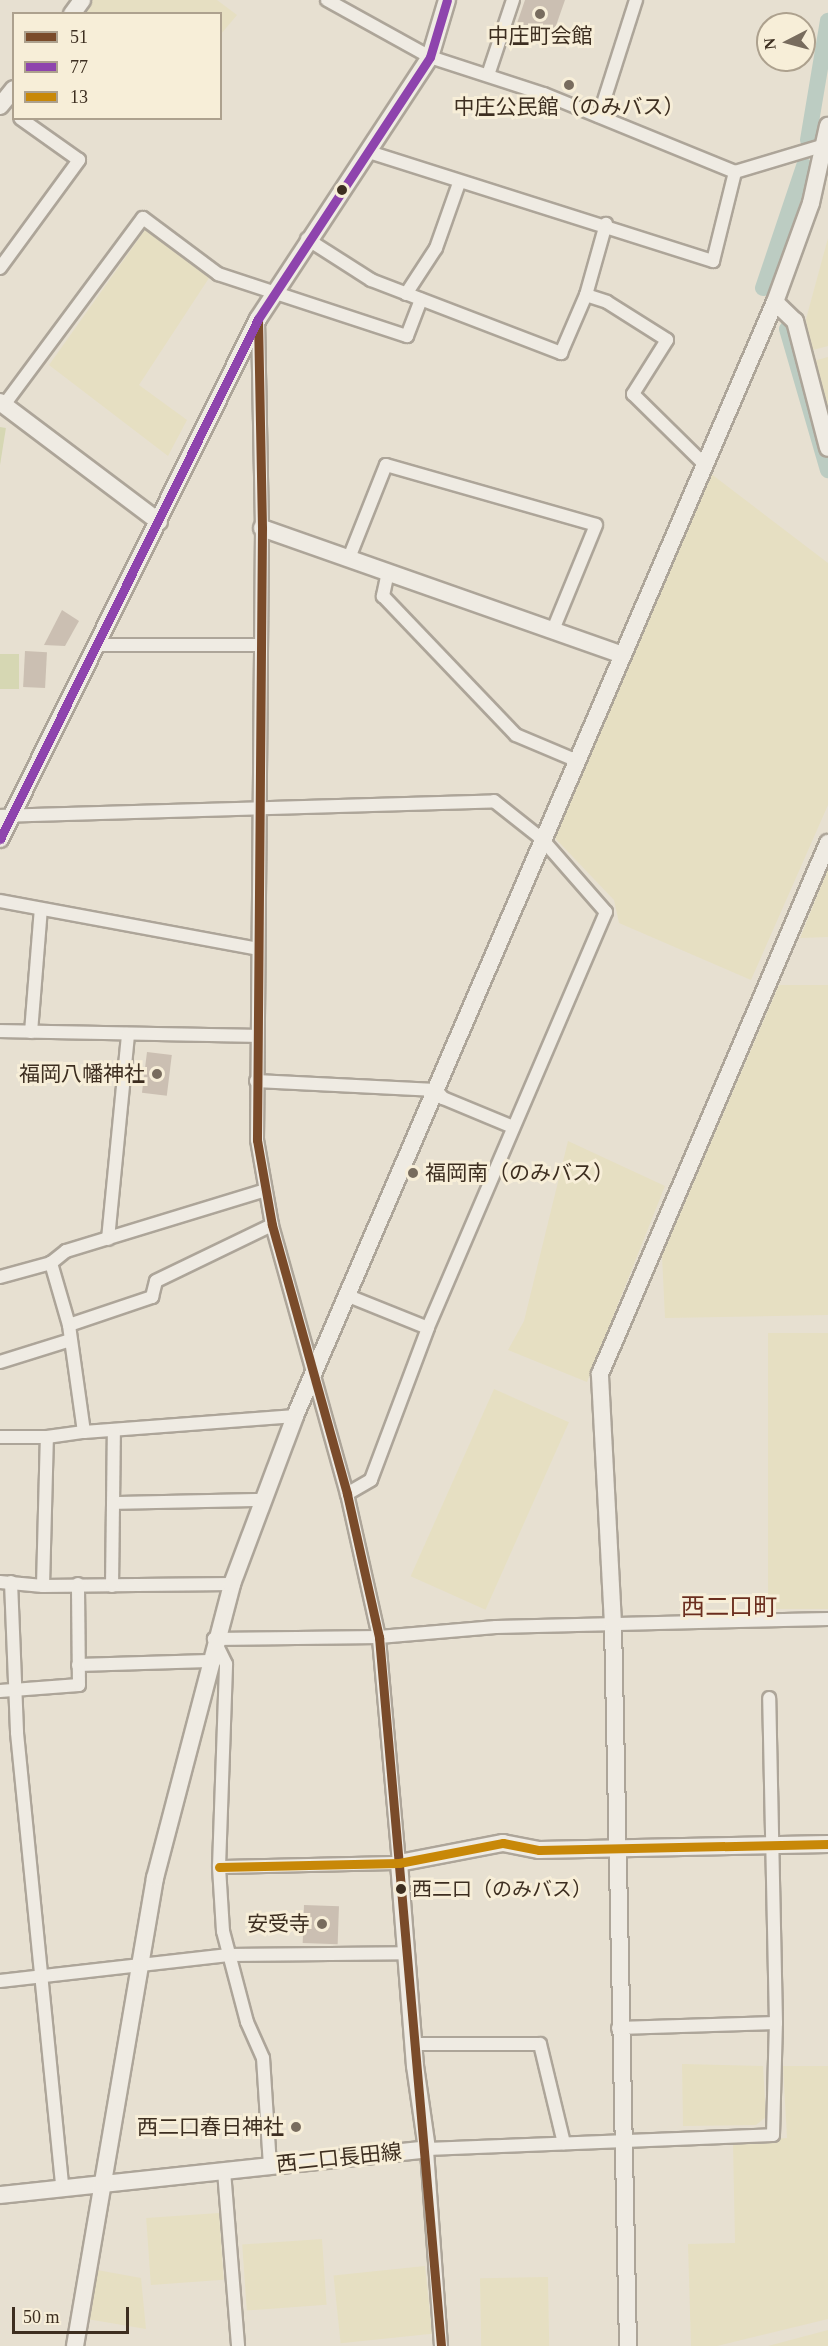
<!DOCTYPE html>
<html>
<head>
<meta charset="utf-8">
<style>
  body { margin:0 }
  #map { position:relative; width:828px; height:2346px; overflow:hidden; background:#e7e0d1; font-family:"Times New Roman","Noto Sans JP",serif }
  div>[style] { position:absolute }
  .farmland>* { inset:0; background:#e6dfc2; transform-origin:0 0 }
  .green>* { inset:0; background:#d6d7b3; transform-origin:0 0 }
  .canal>* { height:16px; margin:-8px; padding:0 8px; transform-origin:8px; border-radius:8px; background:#bcccc2 }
  .building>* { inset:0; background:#cbbfb2; transform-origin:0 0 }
  .roads { filter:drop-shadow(2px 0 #ada599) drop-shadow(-2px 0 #ada599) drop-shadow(0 2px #ada599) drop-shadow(0 -2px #ada599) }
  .street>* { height:12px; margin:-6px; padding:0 6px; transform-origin:6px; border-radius:6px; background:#efebe3 }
  .secondary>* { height:16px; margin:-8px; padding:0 8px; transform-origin:8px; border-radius:8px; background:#efebe3 }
  .bus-1>* { height:9px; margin:-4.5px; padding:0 4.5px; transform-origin:4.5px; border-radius:4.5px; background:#7a4b2a }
  .bus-2>* { height:9px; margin:-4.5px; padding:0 4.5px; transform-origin:4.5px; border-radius:4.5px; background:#8e44ad }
  .bus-3>* { height:9px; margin:-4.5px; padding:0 4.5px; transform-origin:4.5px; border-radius:4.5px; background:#c88808 }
  .dots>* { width:16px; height:16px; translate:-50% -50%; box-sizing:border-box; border:3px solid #f7eed8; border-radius:50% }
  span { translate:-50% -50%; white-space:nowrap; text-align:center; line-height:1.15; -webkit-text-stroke:6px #f7eed8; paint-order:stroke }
  .bus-label { font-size:20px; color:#3d2e20 }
  .left { translate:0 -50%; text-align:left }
  .poi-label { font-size:21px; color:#3d2e20 }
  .right { translate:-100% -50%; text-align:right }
  .street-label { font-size:21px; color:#3d2e20 }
  .quarter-label { font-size:24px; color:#6b2e1e }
  .legend { position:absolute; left:12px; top:12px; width:210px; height:108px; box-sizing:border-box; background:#f7eed8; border:2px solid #ada18e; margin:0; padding:8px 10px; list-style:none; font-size:18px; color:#3d2e20 }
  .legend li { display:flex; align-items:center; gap:12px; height:30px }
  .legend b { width:30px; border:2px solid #ada18e }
  .north { position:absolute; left:756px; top:12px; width:60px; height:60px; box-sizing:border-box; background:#f7eed8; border:2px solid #ada18e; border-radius:50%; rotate:264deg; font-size:16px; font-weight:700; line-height:24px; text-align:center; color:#3d2e20 }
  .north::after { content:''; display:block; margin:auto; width:21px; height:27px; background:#786c5e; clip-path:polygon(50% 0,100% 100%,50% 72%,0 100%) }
  .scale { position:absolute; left:12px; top:2307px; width:117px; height:27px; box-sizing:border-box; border:3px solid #3d2e20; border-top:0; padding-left:8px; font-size:18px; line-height:21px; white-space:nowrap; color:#3d2e20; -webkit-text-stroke:4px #f7eed8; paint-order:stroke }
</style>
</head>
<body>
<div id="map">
  <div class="farmland">
    <i style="clip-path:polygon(91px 0,217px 0,237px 15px,221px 34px,220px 14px,81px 14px)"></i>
    <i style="clip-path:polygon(145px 230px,209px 278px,139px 385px,187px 420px,168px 456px,49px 365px)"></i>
    <i style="clip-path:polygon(828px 238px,828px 346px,809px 351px,806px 319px)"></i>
    <i style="clip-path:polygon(828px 357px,828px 424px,810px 362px)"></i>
    <i style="clip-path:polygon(710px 473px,828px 563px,828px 805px,751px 980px,619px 923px,614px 900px,553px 836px)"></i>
    <i style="clip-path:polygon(828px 869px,828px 937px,800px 938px)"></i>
    <i style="clip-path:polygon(779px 985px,828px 985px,828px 1315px,665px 1318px,662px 1256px)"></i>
    <i style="clip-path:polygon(568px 1141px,665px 1186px,587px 1382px,508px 1350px,524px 1321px)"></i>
    <i style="left:828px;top:1333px;width:276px;height:60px;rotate:90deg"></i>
    <i style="left:494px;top:1389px;width:82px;height:205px;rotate:24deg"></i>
    <i style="clip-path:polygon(682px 2064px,763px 2066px,766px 2117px,756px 2125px,683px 2126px)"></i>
    <i style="clip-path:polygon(783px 2066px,828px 2066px,828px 2319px,717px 2346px,691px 2346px,688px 2244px,735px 2243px,733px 2142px,787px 2138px)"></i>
    <i style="left:219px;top:2213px;width:67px;height:73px;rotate:86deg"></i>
    <i style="left:322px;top:2239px;width:66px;height:80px;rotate:86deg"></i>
    <i style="left:425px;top:2266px;width:68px;height:92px;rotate:84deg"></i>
    <i style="clip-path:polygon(97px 2270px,141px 2278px,146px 2329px,87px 2319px)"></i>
    <i style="left:548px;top:2277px;width:69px;height:68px;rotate:89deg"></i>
    <i style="clip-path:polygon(828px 2330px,828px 2346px,768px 2346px)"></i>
  </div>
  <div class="green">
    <i style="left:0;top:427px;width:6px;height:183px;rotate:9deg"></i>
    <i style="left:0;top:654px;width:19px;height:35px"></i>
  </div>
  <div class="canal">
    <i style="left:808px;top:140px;width:121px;rotate:-80.5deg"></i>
    <i style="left:763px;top:288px;width:129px;rotate:-71.4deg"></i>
    <i style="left:787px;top:329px;width:147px;rotate:73.8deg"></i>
  </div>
  <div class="building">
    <i style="clip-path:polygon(525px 0,565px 0,551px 40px,515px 29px)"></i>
    <i style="clip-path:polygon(62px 610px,79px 621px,65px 646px,44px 645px)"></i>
    <i style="left:25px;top:651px;width:22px;height:36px;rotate:3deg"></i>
    <i style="left:147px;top:1052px;width:25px;height:41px;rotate:7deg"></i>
    <i style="left:304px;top:1905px;width:35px;height:38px;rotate:2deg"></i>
  </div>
  <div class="roads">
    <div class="street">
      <i style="left:327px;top:0;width:118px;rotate:29deg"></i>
      <i style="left:430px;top:57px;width:120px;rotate:18deg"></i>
      <i style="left:544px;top:94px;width:206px;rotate:22.2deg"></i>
      <i style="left:735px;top:172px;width:94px;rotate:-16.7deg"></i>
      <i style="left:488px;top:75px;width:79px;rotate:-71.6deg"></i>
      <i style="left:599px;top:116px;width:122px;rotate:-72.3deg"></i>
      <i style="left:369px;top:152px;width:361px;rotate:17.6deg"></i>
      <i style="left:713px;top:261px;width:92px;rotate:-76.1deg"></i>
      <i style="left:307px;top:239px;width:76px;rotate:32.6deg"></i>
      <i style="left:371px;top:280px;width:204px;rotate:21deg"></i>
      <i style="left:561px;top:353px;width:63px;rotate:-66.7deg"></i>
      <i style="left:586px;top:295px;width:74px;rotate:-74.3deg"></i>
      <i style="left:0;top:268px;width:134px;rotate:-53.8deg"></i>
      <i style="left:79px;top:160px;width:72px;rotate:-144.6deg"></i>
      <i style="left:406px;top:294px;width:55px;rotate:-56.9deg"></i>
      <i style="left:436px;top:248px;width:69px;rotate:-70.5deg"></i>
      <i style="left:586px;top:295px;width:22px;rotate:18deg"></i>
      <i style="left:607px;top:302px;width:71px;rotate:32.3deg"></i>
      <i style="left:667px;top:340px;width:64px;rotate:122.2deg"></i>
      <i style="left:633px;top:394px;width:98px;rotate:44.6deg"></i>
      <i style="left:4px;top:405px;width:233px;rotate:-53.4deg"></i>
      <i style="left:143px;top:218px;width:94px;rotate:36.7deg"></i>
      <i style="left:218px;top:274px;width:199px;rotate:18.2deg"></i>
      <i style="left:407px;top:336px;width:39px;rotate:-69deg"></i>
      <i style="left:349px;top:558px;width:100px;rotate:-68.3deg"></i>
      <i style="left:386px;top:465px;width:218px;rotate:15.9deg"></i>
      <i style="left:596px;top:525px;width:113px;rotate:112.3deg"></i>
      <i style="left:388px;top:572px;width:25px;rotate:102deg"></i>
      <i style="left:383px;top:596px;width:192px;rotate:46.3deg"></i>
      <i style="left:516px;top:735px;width:64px;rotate:23deg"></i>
      <i style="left:97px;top:645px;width:164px"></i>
      <i style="left:0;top:816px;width:494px;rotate:-1.7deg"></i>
      <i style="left:494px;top:801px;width:61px;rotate:38.4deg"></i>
      <i style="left:542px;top:839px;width:97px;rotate:48.8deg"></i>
      <i style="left:606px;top:912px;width:452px;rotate:113.2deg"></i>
      <i style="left:428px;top:1328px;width:162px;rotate:110.6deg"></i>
      <i style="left:371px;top:1480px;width:28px;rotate:150deg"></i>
      <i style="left:0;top:901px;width:262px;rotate:10.5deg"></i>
      <i style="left:0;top:1031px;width:256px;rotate:1.1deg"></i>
      <i style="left:31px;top:1032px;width:123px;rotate:-85.4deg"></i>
      <i style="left:256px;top:1081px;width:180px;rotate:2.9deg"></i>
      <i style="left:436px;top:1090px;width:11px;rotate:49deg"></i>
      <i style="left:443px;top:1098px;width:76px;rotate:22.5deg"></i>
      <i style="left:108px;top:1239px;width:206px;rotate:-84.4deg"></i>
      <i style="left:0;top:1277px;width:53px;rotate:-15.4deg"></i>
      <i style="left:51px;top:1263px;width:19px;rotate:-39deg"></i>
      <i style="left:66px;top:1251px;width:208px;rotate:-17deg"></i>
      <i style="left:346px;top:1295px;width:88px;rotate:21.9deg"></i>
      <i style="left:69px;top:1325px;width:88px;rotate:-18.6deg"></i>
      <i style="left:152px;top:1297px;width:16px;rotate:-76deg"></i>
      <i style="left:156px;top:1281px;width:129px;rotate:-25.8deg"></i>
      <i style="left:0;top:1362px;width:73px;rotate:-17.4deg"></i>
      <i style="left:84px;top:1432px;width:212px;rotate:-4.3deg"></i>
      <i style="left:0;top:1437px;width:47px"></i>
      <i style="left:113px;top:1503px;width:148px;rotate:-1.2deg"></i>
      <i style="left:0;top:1582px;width:43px;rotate:5.3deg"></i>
      <i style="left:43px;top:1586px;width:189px;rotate:-0.6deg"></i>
      <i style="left:11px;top:1582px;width:151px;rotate:87.7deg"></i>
      <i style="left:17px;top:1733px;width:456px;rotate:84.3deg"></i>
      <i style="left:43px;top:1586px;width:149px;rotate:-88.5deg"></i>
      <i style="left:47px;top:1437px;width:37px;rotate:-8deg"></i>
      <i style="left:84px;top:1432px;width:108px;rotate:-98deg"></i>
      <i style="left:69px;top:1325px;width:65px;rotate:-106.2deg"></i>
      <i style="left:112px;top:1586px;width:154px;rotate:-89.3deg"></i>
      <i style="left:78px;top:1665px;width:131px;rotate:-1.7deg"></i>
      <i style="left:0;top:1691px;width:79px;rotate:-4.3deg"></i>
      <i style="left:79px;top:1685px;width:101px;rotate:-90.6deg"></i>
      <i style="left:219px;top:1867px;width:180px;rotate:-1.3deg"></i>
      <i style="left:399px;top:1863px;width:227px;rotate:-95.1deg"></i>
      <i style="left:379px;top:1637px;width:147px;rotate:-102.6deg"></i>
      <i style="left:347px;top:1494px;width:279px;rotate:-105.6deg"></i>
      <i style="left:272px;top:1225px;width:86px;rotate:-100deg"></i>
      <i style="left:257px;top:1140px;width:612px;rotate:-89.53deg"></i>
      <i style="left:262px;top:528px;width:205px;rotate:-91.1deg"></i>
      <i style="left:0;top:1981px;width:230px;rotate:-6.5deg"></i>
      <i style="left:229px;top:1955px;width:177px;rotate:-0.6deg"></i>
      <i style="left:618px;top:2028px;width:158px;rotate:-1.8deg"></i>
      <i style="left:413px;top:2044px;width:127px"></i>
      <i style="left:540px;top:2044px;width:102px;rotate:76.4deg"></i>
      <i style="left:270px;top:2166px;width:108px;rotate:-93.7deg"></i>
      <i style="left:263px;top:2058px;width:39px;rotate:-114deg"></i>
      <i style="left:247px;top:2022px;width:94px;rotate:-104.8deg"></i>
      <i style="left:223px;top:1931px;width:64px;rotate:-93.6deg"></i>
      <i style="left:219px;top:1867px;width:203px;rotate:-88deg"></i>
      <i style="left:226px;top:1664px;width:28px;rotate:-116deg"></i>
      <i style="left:214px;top:1639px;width:165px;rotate:-0.7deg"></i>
      <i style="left:379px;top:1637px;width:117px;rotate:-4.9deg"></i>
      <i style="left:496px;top:1627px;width:332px;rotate:-1.4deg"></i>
      <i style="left:224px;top:2171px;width:176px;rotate:85.4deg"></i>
      <i style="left:441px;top:2346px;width:197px;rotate:-94.1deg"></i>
      <i style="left:427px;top:2149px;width:346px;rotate:-2.3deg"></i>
      <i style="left:773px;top:2135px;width:112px;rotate:-88.5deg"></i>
      <i style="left:776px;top:2023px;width:325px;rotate:-91.2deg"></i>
    </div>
    <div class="secondary">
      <i style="left:72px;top:14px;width:17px;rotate:-54deg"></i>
      <i style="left:0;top:106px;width:22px;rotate:-51deg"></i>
      <i style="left:775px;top:302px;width:28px;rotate:44deg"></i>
      <i style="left:795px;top:321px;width:131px;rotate:75.4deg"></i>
      <i style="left:0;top:402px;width:199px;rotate:37deg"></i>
      <i style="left:262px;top:528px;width:380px;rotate:19.4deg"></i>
      <i style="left:0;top:839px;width:580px;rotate:-63.61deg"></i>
      <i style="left:258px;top:319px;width:313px;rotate:-56.7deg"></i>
      <i style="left:430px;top:57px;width:59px;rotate:-73.4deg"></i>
      <i style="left:0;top:2195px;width:429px;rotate:-6.1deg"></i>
      <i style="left:427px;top:2149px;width:84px;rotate:-98.2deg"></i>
      <i style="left:415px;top:2066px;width:204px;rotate:-94.5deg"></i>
      <i style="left:399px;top:1863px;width:106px;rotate:-10.9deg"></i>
      <i style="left:503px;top:1843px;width:37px;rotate:11deg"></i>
      <i style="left:539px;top:1850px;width:289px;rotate:-1.2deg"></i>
      <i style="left:75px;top:2346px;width:475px;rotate:-80.3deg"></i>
      <i style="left:155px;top:1878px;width:304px;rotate:-75.3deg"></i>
      <i style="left:232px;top:1584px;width:179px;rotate:-69.4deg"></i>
      <i style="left:295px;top:1416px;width:1213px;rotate:-66.69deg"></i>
      <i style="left:775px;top:302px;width:105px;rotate:-70deg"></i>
      <i style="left:811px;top:203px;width:79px;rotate:-77.6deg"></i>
      <i style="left:628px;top:2346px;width:722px;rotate:-91.19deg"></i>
      <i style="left:613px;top:1624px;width:250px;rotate:-93deg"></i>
      <i style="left:600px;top:1374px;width:578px;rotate:-66.76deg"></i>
    </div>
  </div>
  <div class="bus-1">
    <i style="left:258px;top:319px;width:209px;rotate:88.9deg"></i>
    <i style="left:262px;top:528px;width:612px;rotate:90.47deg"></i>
    <i style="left:257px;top:1140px;width:86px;rotate:80deg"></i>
    <i style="left:272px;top:1225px;width:279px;rotate:74.4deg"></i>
    <i style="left:347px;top:1494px;width:147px;rotate:77.4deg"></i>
    <i style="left:379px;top:1637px;width:712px;rotate:85deg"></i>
  </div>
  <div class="bus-2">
    <i style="left:0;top:839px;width:580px;rotate:-63.61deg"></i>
    <i style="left:258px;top:319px;width:313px;rotate:-56.7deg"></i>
    <i style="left:430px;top:57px;width:59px;rotate:-73.4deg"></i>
  </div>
  <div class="bus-3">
    <i style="left:219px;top:1867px;width:180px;rotate:-1.3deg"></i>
    <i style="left:399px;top:1863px;width:106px;rotate:-10.9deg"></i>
    <i style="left:503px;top:1843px;width:37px;rotate:11deg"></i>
    <i style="left:539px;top:1850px;width:289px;rotate:-1.2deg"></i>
  </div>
  <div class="dots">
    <i style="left:540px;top:14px;background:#786c5e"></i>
    <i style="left:569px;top:85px;background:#786c5e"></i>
    <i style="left:342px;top:190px;background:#3d2e20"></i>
    <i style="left:157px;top:1074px;background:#786c5e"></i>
    <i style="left:413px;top:1173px;background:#786c5e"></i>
    <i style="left:401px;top:1889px;background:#3d2e20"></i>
    <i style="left:322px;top:1924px;background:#786c5e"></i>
    <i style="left:296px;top:2127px;background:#786c5e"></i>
  </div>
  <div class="bus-label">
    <span class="left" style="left:412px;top:1889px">西二口（のみバス）</span>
  </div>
  <div class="poi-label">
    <span style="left:540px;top:36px">中庄町会館</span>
    <span style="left:569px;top:107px">中庄公民館（のみバス）</span>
    <span class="right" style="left:145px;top:1074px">福岡八幡神社</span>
    <span class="left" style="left:425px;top:1173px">福岡南（のみバス）</span>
    <span class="right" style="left:310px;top:1924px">安受寺</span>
    <span class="right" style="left:284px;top:2127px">西二口春日神社</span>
  </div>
  <div class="street-label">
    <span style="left:339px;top:2158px;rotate:-6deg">西二口長田線</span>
  </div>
  <div class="quarter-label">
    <span style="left:729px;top:1608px">西二口町</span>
  </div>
  <ul class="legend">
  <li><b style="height:8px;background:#7a4b2a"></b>51</li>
  <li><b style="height:8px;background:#8e44ad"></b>77</li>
  <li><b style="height:8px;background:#c88808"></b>13</li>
  </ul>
  <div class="north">N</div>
  <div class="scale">50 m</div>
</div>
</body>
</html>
